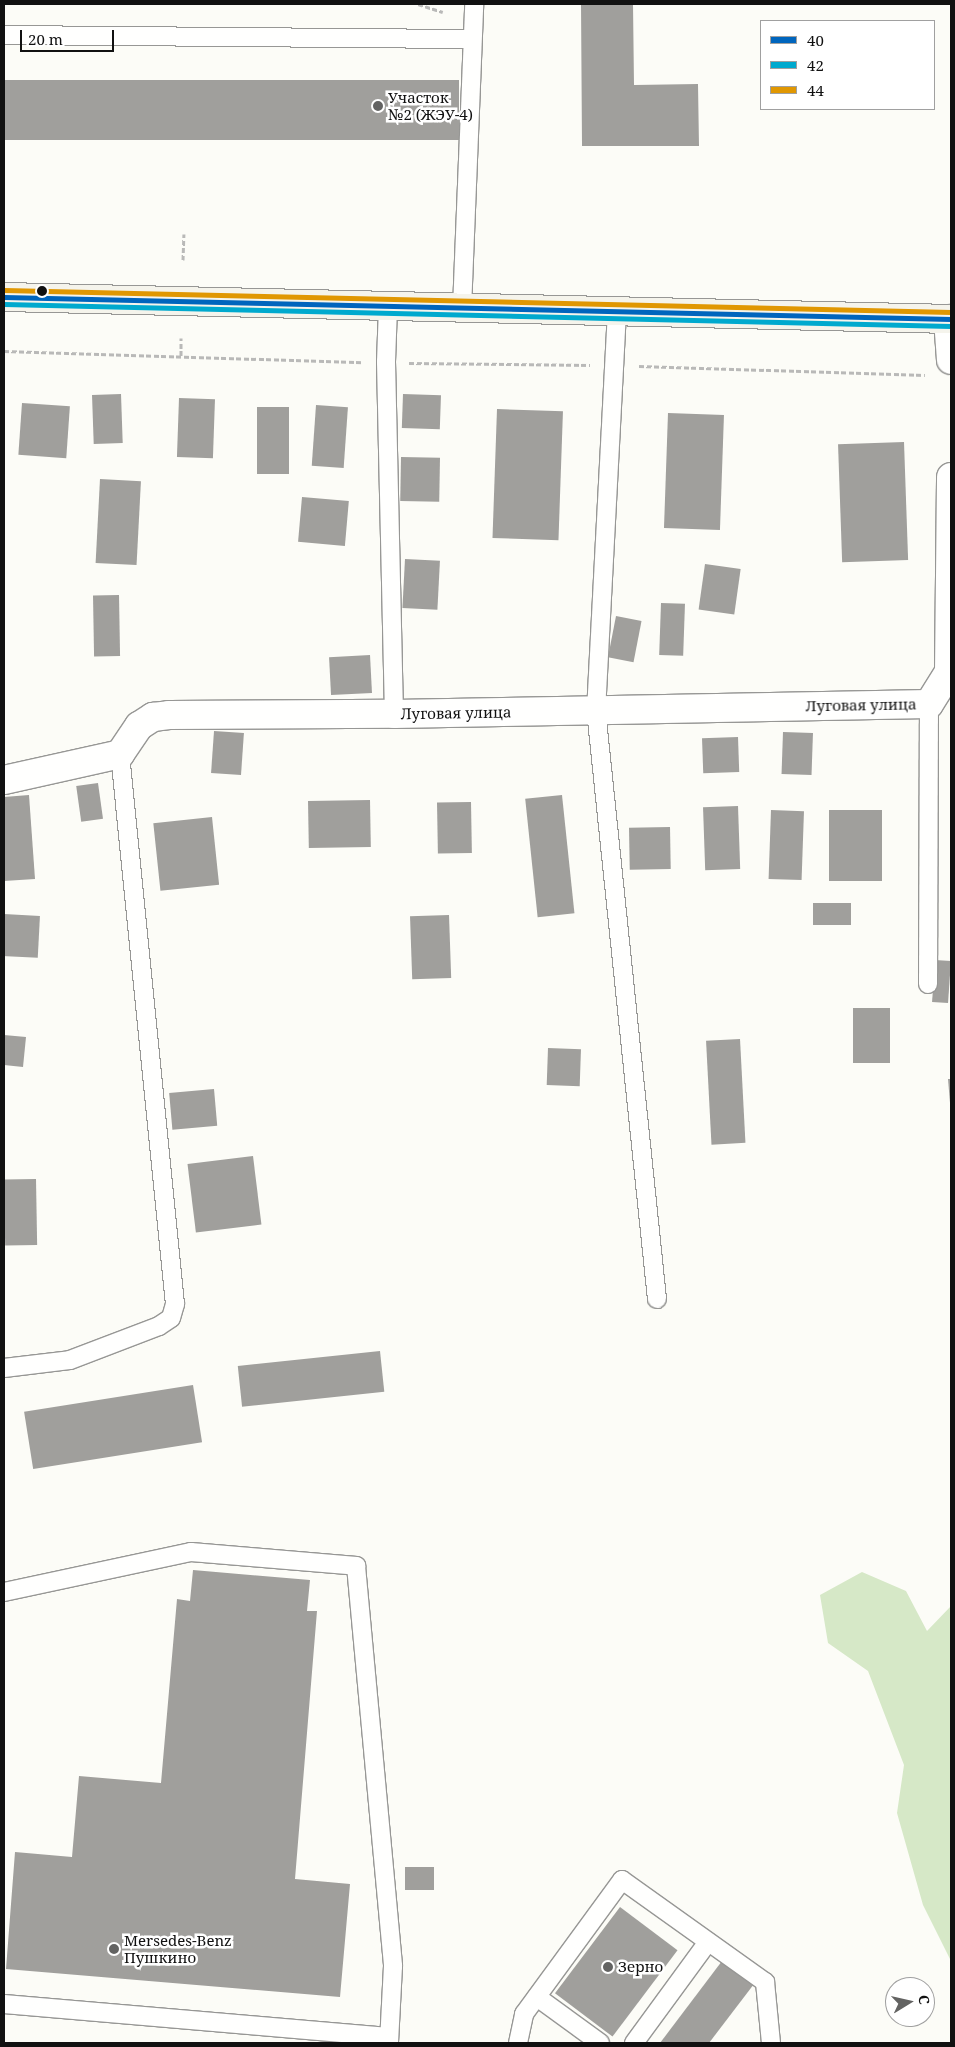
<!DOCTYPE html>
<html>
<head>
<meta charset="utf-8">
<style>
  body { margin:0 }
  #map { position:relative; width:955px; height:2047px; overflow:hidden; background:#fcfcf7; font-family:"Noto Serif",serif }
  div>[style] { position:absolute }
  .forest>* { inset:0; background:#d6e8c7 }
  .building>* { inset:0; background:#a09f9c; transform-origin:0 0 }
  .path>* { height:3px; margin-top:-1.5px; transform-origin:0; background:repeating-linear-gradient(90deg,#b9b9b8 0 5px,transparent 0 7.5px) }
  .roads { filter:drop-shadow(1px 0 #979795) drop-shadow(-1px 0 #979795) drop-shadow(0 1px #979795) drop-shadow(0 -1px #979795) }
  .lane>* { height:18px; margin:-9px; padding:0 9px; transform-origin:9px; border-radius:9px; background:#fffffe }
  .street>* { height:28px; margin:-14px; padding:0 14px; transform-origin:14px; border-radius:14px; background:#fffffe }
  .secondary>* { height:28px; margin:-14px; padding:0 14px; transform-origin:14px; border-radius:14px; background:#f5f4ec }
  .bus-1>* { height:5px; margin:-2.5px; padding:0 2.5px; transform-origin:2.5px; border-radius:2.5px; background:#0065bd }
  .bus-2>* { height:5px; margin:-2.5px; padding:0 2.5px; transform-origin:2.5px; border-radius:2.5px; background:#00a9ce }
  .bus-3>* { height:5px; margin:-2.5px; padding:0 2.5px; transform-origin:2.5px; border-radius:2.5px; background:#e09702 }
  .dots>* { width:14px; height:14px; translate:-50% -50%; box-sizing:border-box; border:2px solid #fff; border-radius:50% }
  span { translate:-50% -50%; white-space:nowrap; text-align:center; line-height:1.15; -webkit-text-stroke:5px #fff; paint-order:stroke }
  .poi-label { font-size:15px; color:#111 }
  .left { translate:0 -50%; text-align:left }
  .street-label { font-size:15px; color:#111 }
  .frame { position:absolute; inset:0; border:5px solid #111; pointer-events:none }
  .legend { position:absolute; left:760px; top:20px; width:175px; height:90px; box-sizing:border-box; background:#fff; border:1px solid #a0a0a0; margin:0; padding:6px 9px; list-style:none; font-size:15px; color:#111 }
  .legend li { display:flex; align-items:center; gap:10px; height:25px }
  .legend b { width:25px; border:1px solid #a0a0a0 }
  .north { position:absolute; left:885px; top:1977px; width:50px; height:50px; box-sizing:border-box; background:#fff; border:1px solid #a0a0a0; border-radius:50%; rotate:81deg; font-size:14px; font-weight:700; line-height:20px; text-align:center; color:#111 }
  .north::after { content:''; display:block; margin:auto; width:18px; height:22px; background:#636362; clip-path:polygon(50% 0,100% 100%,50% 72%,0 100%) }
  .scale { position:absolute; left:20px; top:30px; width:94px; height:22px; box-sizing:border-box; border:2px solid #111; border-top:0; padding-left:6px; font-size:15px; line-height:18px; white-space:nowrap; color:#111; -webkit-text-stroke:4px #fff; paint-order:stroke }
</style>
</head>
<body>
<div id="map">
  <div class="forest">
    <i style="clip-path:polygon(862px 1572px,906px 1591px,927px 1631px,951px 1606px,951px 1961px,923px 1905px,897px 1813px,904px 1765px,868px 1671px,828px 1643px,820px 1595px)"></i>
  </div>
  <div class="building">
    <i style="clip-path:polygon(581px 4px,633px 4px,634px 85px,698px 84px,699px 146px,582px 146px)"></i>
    <i style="left:4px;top:80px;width:455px;height:60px"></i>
    <i style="left:121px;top:394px;width:49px;height:29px;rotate:88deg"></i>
    <i style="left:403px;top:394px;width:38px;height:34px;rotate:2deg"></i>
    <i style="left:179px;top:398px;width:36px;height:59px;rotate:2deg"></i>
    <i style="left:22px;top:403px;width:48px;height:52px;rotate:4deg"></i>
    <i style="left:316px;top:405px;width:32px;height:61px;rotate:4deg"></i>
    <i style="left:257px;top:407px;width:32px;height:67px"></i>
    <i style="left:497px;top:409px;width:66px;height:129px;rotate:2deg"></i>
    <i style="left:668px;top:413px;width:56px;height:115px;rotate:2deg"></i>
    <i style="left:904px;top:442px;width:118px;height:66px;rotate:88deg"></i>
    <i style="left:401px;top:457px;width:39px;height:44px;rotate:1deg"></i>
    <i style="left:100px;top:479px;width:41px;height:84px;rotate:3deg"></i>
    <i style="left:302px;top:497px;width:47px;height:45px;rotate:5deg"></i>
    <i style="left:405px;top:559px;width:35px;height:49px;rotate:3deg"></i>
    <i style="left:705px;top:564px;width:36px;height:46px;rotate:8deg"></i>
    <i style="left:119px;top:595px;width:61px;height:26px;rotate:89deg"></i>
    <i style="left:661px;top:603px;width:24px;height:52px;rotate:2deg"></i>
    <i style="left:616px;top:616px;width:26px;height:42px;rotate:11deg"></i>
    <i style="left:370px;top:655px;width:38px;height:41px;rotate:87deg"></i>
    <i style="left:214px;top:731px;width:30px;height:42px;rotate:4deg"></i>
    <i style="left:783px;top:732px;width:30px;height:42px;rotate:2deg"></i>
    <i style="left:738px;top:737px;width:35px;height:36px;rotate:88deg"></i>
    <i style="left:98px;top:783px;width:36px;height:22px;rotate:82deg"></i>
    <i style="clip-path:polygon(29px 795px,35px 879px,4px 881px,4px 797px)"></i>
    <i style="left:562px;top:795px;width:119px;height:37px;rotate:84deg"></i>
    <i style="left:370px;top:800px;width:47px;height:62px;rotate:89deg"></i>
    <i style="left:471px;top:802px;width:51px;height:34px;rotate:89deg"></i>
    <i style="left:738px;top:806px;width:63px;height:35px;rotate:88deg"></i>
    <i style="left:771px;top:810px;width:33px;height:69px;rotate:2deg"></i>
    <i style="left:829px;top:810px;width:53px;height:71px"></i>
    <i style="left:212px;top:817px;width:68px;height:59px;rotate:84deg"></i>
    <i style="left:670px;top:827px;width:42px;height:41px;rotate:89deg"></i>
    <i style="left:813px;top:903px;width:38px;height:22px"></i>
    <i style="left:4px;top:914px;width:36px;height:42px;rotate:3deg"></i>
    <i style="left:449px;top:915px;width:63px;height:39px;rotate:88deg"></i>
    <i style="left:935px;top:960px;width:16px;height:42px;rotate:4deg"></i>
    <i style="left:853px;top:1008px;width:37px;height:55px"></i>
    <i style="clip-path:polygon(4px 1035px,26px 1037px,23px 1067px,4px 1065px)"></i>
    <i style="left:740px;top:1039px;width:104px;height:34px;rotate:87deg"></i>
    <i style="left:548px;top:1048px;width:33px;height:37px;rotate:2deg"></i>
    <i style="clip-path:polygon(948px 1079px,951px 1079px,951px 1103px,950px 1103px)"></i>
    <i style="left:214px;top:1089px;width:37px;height:45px;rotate:85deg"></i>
    <i style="left:253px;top:1156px;width:69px;height:66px;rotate:83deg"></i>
    <i style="left:36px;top:1179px;width:66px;height:32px;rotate:89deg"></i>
    <i style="left:380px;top:1351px;width:41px;height:143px;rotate:84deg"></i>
    <i style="left:193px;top:1385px;width:58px;height:171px;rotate:81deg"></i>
    <i style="clip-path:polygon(193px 1570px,310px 1580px,307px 1611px,317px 1611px,295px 1879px,350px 1884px,340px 1997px,6px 1969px,15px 1852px,72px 1857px,79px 1776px,161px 1783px,177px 1599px,190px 1601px)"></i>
    <i style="left:405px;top:1867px;width:29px;height:23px"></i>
    <i style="left:620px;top:1907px;width:72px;height:108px;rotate:37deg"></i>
    <i style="clip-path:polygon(722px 1961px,754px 1984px,709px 2043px,660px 2043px)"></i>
  </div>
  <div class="path">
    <i style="left:418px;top:4px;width:26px;rotate:18deg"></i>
    <i style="left:183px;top:260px;width:26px;rotate:-88deg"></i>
    <i style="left:4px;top:351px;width:359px;rotate:1.8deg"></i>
    <i style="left:181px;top:356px;width:18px;rotate:-90deg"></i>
    <i style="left:409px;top:363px;width:181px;rotate:0.6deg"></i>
    <i style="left:639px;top:366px;width:286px;rotate:1.8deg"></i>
  </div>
  <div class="roads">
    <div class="lane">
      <i style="left:4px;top:35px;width:468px;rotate:0.5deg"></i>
      <i style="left:388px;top:307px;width:55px;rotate:92.1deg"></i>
      <i style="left:386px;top:362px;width:352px;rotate:88.7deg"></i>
      <i style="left:462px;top:309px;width:305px;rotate:-87.7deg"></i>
      <i style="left:617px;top:311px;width:400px;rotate:93deg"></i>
      <i style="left:596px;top:710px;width:592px;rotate:84.09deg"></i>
      <i style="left:928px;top:984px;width:280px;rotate:-89.8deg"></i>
      <i style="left:4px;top:1368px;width:66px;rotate:-6.9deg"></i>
      <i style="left:70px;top:1360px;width:95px;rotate:-20.9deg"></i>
      <i style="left:159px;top:1326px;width:14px;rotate:-34deg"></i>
      <i style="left:171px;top:1318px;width:15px;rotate:-74deg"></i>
      <i style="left:175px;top:1304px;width:553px;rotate:-95.71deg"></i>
      <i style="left:4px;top:1592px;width:191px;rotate:-12.1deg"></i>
      <i style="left:191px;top:1552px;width:166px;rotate:4.8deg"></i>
      <i style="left:356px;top:1566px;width:402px;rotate:84.7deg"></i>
      <i style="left:393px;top:1966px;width:77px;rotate:93deg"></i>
      <i style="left:537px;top:1997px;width:78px;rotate:36.1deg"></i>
      <i style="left:4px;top:2004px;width:386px;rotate:4.9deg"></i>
      <i style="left:518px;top:2043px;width:30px;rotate:-78deg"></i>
      <i style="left:524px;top:2014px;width:166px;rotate:-53.8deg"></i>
      <i style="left:622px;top:1880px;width:176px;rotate:35.5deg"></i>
      <i style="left:765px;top:1982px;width:61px;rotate:84.4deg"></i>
      <i style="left:634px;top:2043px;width:125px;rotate:-53.8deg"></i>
    </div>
    <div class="street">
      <i style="left:948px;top:319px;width:41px;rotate:85.8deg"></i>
      <i style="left:4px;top:780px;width:119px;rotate:-12.6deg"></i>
      <i style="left:120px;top:754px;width:34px;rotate:-56deg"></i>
      <i style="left:139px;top:726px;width:17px;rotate:-33deg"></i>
      <i style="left:153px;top:717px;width:16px;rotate:-7deg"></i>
      <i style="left:169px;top:715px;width:225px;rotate:-0.3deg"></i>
      <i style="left:394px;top:714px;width:535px;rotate:-1.07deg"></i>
      <i style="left:929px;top:704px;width:38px;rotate:-58deg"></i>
      <i style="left:949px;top:672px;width:195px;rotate:-89.4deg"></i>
    </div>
    <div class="secondary">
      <i style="left:4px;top:297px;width:947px;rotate:1.33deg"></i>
    </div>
  </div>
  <div class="bus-1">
    <i style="left:4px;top:297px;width:947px;rotate:1.33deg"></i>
  </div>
  <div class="bus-2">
    <i style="left:4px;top:304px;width:947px;rotate:1.33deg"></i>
  </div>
  <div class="bus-3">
    <i style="left:4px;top:290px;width:947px;rotate:1.33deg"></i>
  </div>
  <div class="dots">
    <i style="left:378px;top:106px;background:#636362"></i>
    <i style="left:42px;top:291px;background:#111"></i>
    <i style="left:114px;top:1949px;background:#636362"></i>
    <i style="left:608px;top:1967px;background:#636362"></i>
  </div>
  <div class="poi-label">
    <span class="left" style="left:388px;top:106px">Участок<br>№2 (ЖЭУ-4)</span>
    <span class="left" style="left:124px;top:1949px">Mersedes-Benz<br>Пушкино</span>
    <span class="left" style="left:618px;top:1967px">Зерно</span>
  </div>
  <div class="street-label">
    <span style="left:861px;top:705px;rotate:-1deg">Луговая улица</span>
    <span style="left:456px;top:713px;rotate:-1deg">Луговая улица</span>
  </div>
  <div class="frame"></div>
  <ul class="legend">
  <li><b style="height:6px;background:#0065bd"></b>40</li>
  <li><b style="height:6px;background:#00a9ce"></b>42</li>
  <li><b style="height:6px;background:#e09702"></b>44</li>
  </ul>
  <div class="north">С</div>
  <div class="scale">20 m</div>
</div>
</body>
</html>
